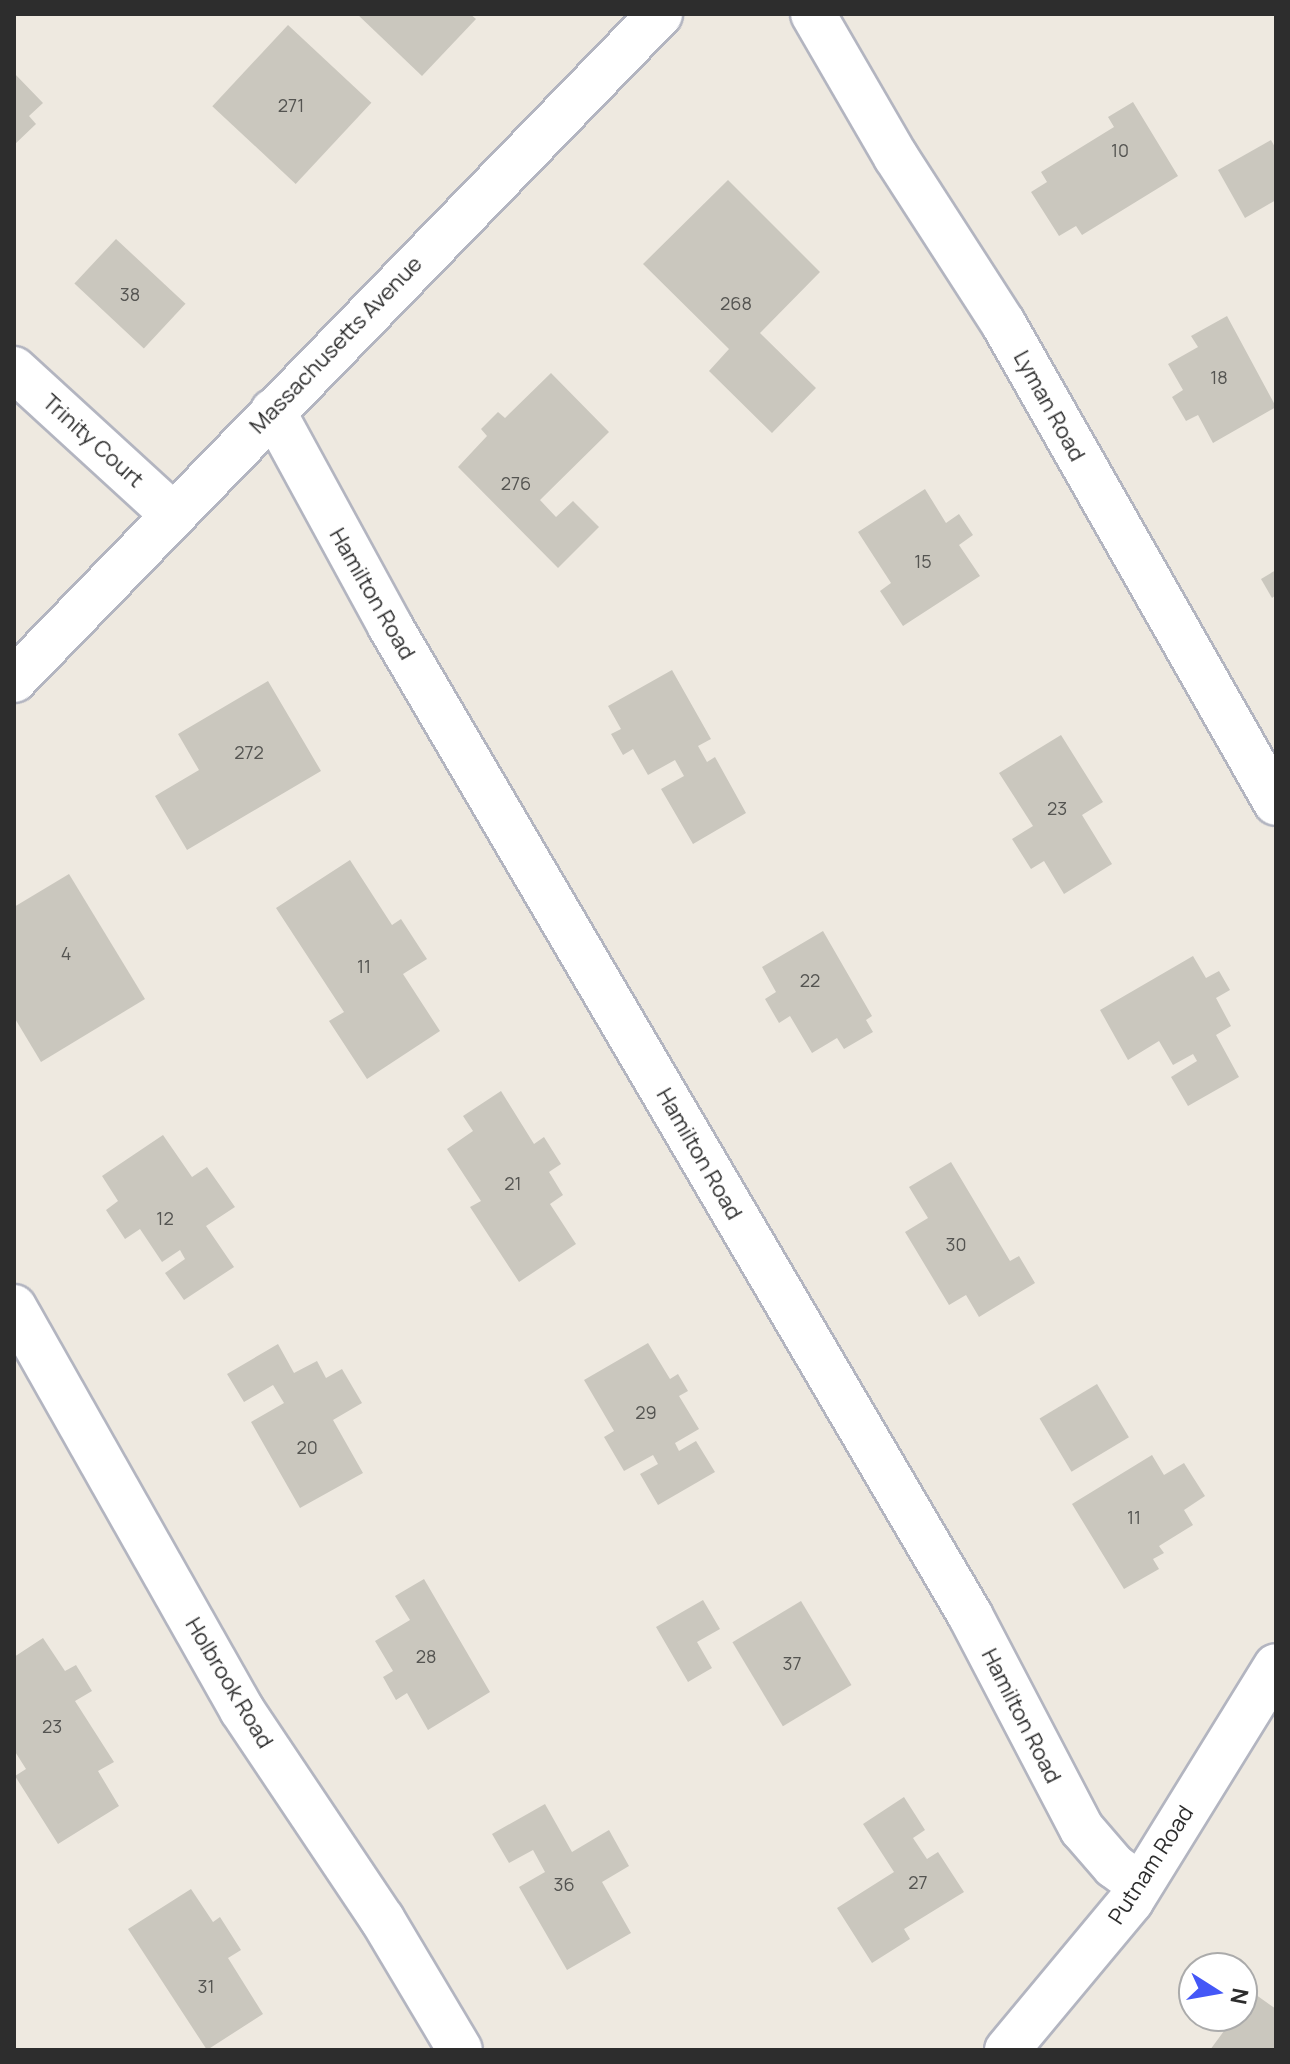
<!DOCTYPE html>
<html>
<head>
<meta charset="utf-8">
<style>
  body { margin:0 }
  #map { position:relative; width:1290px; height:2064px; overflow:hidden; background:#eee9e0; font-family:Manrope,sans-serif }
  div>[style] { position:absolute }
  .building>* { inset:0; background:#cac7be; transform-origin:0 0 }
  .roads { filter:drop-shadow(2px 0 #b3b5c0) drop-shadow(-2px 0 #b3b5c0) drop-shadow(0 2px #b3b5c0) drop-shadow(0 -2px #b3b5c0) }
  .minor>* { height:44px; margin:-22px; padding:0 22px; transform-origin:22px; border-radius:22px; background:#fff }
  .secondary>* { height:44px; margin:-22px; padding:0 22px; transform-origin:22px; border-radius:22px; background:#fff }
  span { translate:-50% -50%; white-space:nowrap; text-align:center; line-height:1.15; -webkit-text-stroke:6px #fff; paint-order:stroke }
  .number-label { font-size:18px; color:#545451 }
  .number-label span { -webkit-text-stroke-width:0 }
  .street-label { font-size:22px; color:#2d2d2d }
  .frame { position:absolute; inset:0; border:16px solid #2d2d2d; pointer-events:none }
  .north { position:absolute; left:1178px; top:1952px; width:80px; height:80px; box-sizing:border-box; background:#fff; border:2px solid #ababab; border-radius:50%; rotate:101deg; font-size:22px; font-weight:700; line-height:32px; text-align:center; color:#2d2d2d }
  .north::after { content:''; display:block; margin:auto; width:28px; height:36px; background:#4457f7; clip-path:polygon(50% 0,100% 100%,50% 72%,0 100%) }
</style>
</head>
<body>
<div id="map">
  <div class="building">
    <i style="clip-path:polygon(357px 14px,470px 14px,476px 19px,422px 76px)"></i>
    <i style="left:288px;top:25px;width:114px;height:111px;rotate:43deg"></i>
    <i style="clip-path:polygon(14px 73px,43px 103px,29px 116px,36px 124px,14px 145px)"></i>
    <i style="clip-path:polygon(1133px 102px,1178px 176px,1082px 235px,1076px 226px,1059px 236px,1031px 192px,1047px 182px,1041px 172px,1114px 127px,1108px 117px)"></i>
    <i style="clip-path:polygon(1271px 140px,1276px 149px,1276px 200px,1245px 218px,1218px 170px)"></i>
    <i style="clip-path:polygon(728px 180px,820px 272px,760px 333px,816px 388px,772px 433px,709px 371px,729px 349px,643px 264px)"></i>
    <i style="left:116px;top:239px;width:95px;height:61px;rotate:43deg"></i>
    <i style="clip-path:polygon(1227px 316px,1276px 407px,1213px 443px,1198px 415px,1186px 421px,1172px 397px,1183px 390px,1168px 364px,1198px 347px,1191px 336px)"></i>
    <i style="clip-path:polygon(551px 373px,609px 432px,540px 500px,556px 517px,573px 501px,599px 527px,558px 568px,458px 467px,487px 436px,481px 429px,498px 412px,505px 418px)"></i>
    <i style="clip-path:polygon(925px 489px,946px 523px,959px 514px,973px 535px,959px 545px,980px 576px,903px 626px,880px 591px,891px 583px,858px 532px)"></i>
    <i style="clip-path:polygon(1276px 570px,1276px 595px,1272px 598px,1261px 579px)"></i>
    <i style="clip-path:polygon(672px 670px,711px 739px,698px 746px,707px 762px,715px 757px,746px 813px,693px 844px,661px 789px,684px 776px,675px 760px,648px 775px,633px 749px,623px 755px,611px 734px,621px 729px,608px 706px)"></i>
    <i style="clip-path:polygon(268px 681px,321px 771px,187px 850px,155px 796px,199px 770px,178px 734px)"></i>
    <i style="clip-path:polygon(1061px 735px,1103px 802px,1082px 815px,1112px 864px,1064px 894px,1044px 861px,1031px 869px,1012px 839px,1033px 826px,999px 773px)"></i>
    <i style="clip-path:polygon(350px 860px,392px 925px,401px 919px,427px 959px,403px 974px,440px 1031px,367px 1079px,329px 1021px,344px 1012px,276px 908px)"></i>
    <i style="clip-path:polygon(69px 874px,145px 999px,41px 1062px,14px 1017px,14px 907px)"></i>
    <i style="clip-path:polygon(823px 931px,872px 1016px,866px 1020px,873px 1032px,844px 1049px,837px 1038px,812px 1053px,790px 1016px,779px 1023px,765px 999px,776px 992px,762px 967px)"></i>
    <i style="clip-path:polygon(1193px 956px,1206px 978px,1219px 971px,1230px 990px,1216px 998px,1231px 1026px,1216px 1035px,1239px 1077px,1188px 1106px,1171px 1077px,1197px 1061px,1193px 1054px,1173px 1065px,1159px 1041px,1128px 1060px,1100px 1010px)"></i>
    <i style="clip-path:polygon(501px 1091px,534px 1144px,544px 1137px,561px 1164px,549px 1172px,563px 1195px,550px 1204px,576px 1244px,519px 1282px,470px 1207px,481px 1201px,447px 1149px,473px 1131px,463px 1116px)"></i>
    <i style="clip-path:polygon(163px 1135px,192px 1177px,207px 1167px,235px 1207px,206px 1226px,234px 1267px,184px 1300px,165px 1273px,185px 1259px,180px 1250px,162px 1262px,140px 1229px,125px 1239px,106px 1210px,118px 1201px,102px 1176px)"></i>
    <i style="clip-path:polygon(951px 1162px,1010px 1261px,1019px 1256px,1035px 1283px,979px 1317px,966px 1295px,949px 1305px,905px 1232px,928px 1218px,909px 1187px)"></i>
    <i style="clip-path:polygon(648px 1343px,670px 1379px,678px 1374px,688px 1391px,679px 1396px,699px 1429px,675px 1443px,679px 1451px,696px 1441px,715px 1472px,658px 1505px,640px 1474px,658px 1464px,653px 1455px,624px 1471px,604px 1437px,614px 1431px,584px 1380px)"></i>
    <i style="clip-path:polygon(278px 1344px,294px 1373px,317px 1361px,326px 1378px,342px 1369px,362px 1403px,333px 1420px,363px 1473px,300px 1508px,251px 1422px,284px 1403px,273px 1385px,244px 1402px,227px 1374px)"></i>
    <i style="left:1097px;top:1384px;width:62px;height:67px;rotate:59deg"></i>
    <i style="clip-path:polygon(1152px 1455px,1164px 1475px,1184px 1463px,1205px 1496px,1184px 1510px,1193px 1525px,1159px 1546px,1164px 1553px,1153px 1559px,1159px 1569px,1124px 1589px,1072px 1504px)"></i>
    <i style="clip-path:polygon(424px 1579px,490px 1692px,428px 1730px,407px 1693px,396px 1700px,383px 1677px,393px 1671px,375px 1641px,410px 1620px,395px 1596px)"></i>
    <i style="clip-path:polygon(703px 1600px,720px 1629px,697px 1642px,712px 1668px,688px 1682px,656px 1627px)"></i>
    <i style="left:801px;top:1601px;width:98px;height:80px;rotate:59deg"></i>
    <i style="clip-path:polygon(43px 1638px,65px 1671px,76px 1665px,92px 1691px,75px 1701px,114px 1762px,98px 1771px,119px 1806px,58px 1844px,15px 1776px,26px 1769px,14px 1750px,14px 1657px)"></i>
    <i style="clip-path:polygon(904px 1797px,925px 1830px,913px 1838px,927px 1859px,938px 1852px,964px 1892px,904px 1929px,910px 1939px,872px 1963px,837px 1908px,894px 1872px,863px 1824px)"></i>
    <i style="clip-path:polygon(545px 1804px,572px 1852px,609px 1830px,629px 1866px,602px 1882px,631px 1933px,567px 1970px,519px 1887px,545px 1872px,533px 1850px,509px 1863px,492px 1834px)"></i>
    <i style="clip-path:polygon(191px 1889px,213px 1922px,220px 1917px,241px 1950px,228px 1958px,263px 2014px,207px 2050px,128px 1929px)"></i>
    <i style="clip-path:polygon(1252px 1992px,1276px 2009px,1276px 2050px,1210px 2050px,1235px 2016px,1242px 2016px)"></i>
  </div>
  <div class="roads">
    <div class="minor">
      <i style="left:813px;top:14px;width:165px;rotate:59.9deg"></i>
      <i style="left:896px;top:157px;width:197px;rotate:57.2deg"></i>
      <i style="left:1003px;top:323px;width:552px;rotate:60.37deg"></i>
      <i style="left:14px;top:369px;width:213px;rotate:42.5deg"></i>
      <i style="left:273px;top:411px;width:245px;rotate:61.4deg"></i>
      <i style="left:390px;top:626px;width:1147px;rotate:59.61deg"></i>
      <i style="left:970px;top:1615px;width:242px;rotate:62.4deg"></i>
      <i style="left:1082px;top:1829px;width:49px;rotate:49.1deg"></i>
      <i style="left:1114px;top:1866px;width:31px;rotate:36deg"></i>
      <i style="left:14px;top:1307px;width:463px;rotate:60.5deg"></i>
      <i style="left:242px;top:1710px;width:252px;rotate:56.2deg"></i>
      <i style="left:382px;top:1919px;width:152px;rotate:59.2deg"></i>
      <i style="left:1007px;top:2050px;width:194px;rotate:-50.2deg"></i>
      <i style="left:1131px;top:1901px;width:276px;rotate:-58.3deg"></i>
    </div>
    <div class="secondary">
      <i style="left:14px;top:680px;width:928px;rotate:-45.87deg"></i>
    </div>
  </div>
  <div class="number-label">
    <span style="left:291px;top:105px">271</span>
    <span style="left:1120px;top:150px">10</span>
    <span style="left:130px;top:294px">38</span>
    <span style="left:736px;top:303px">268</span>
    <span style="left:1219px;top:377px">18</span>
    <span style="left:516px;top:483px">276</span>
    <span style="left:923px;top:561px">15</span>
    <span style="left:249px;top:752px">272</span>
    <span style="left:1057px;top:808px">23</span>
    <span style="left:66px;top:953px">4</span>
    <span style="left:364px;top:966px">11</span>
    <span style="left:810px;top:980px">22</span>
    <span style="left:513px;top:1183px">21</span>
    <span style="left:165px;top:1218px">12</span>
    <span style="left:956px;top:1244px">30</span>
    <span style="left:646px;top:1412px">29</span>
    <span style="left:307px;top:1447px">20</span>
    <span style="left:1134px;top:1517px">11</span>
    <span style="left:426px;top:1656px">28</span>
    <span style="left:792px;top:1663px">37</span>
    <span style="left:52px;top:1726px">23</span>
    <span style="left:918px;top:1882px">27</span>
    <span style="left:564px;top:1884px">36</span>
    <span style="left:206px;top:1986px">31</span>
  </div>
  <div class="street-label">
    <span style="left:336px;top:345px;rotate:-46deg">Massachusetts Avenue</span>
    <span style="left:1049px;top:406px;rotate:61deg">Lyman Road</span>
    <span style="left:93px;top:441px;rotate:42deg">Trinity Court</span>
    <span style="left:372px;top:594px;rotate:60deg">Hamilton Road</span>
    <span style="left:699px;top:1154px;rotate:60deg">Hamilton Road</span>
    <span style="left:229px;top:1683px;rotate:59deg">Holbrook Road</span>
    <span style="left:1021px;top:1716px;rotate:63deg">Hamilton Road</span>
    <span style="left:1151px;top:1865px;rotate:-57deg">Putnam Road</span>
  </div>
  <div class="frame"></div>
  <div class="north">N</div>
</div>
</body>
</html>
